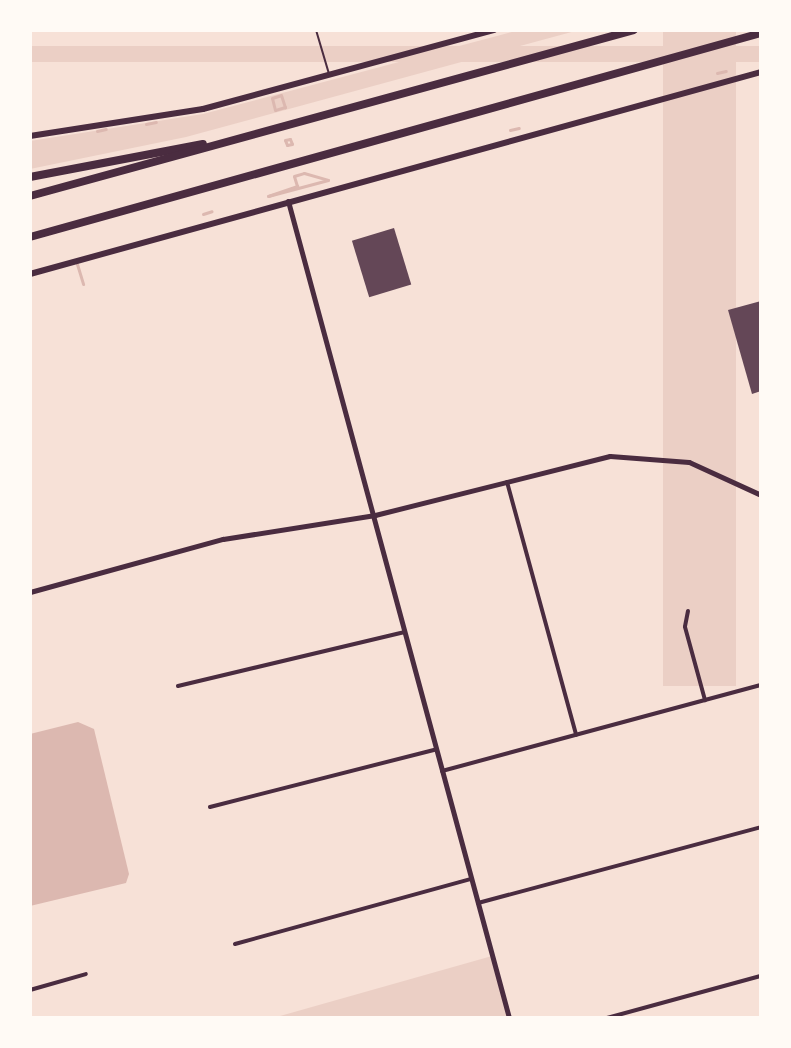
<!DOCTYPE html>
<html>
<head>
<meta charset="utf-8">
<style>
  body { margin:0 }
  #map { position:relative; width:791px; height:1048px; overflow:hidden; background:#f7e1d7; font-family:Lato,sans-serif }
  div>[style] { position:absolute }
  .green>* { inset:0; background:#ebcfc5; transform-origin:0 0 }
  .water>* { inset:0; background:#dcb8b0 }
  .stream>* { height:3px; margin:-1.5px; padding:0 1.5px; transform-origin:1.5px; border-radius:1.5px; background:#dcb8b0 }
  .building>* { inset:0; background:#644757; transform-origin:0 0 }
  .service>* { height:2px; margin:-1px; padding:0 1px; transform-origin:1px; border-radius:1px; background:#4a2c40 }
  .minor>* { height:4px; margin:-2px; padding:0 2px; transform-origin:2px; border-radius:2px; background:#4a2c40 }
  .tertiary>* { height:5px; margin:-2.5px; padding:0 2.5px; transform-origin:2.5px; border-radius:2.5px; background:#4a2c40 }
  .secondary>* { height:6px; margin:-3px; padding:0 3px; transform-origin:3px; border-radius:3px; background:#4a2c40 }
  .motorway>* { height:8px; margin:-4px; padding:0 4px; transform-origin:4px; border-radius:4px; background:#4a2c40 }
  span { translate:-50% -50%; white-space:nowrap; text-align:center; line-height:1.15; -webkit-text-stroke:6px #fffaf5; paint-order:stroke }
  .frame { position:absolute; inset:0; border:32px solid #fffaf5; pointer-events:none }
</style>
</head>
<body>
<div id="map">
  <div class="green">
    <i style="clip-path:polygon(519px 30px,579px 30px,186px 137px,30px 169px,30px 141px,203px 114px)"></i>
    <i style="left:663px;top:30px;width:73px;height:656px"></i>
    <i style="left:761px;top:46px;width:16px;height:758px;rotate:90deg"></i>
    <i style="clip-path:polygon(492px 956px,509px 1018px,273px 1018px)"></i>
  </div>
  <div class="water">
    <i style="clip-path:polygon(78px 722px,94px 729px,129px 874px,126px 883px,30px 906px,30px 734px)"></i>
  </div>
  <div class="stream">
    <i style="left:717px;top:73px;width:9px;rotate:-13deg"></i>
    <i style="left:281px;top:95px;width:13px;rotate:72deg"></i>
    <i style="left:285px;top:107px;width:10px;rotate:163deg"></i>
    <i style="left:275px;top:110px;width:12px;rotate:-104deg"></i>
    <i style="left:272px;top:98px;width:9px;rotate:-18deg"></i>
    <i style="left:146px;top:124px;width:10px;rotate:-11deg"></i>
    <i style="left:510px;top:130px;width:9px;rotate:-13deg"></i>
    <i style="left:97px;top:131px;width:9px;rotate:-13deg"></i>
    <i style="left:290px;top:139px;width:5px;rotate:68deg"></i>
    <i style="left:292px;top:144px;width:5px;rotate:169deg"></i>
    <i style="left:287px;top:145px;width:5px;rotate:-112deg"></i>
    <i style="left:285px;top:140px;width:5px;rotate:-11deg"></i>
    <i style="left:304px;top:173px;width:25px;rotate:16deg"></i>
    <i style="left:328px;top:180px;width:62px;rotate:165.1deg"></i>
    <i style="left:268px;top:196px;width:31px;rotate:-19deg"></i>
    <i style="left:297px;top:186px;width:10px;rotate:-107deg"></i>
    <i style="left:294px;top:176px;width:10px;rotate:-17deg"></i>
    <i style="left:203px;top:214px;width:9px;rotate:-18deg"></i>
    <i style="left:77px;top:264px;width:21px;rotate:73deg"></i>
  </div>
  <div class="building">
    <i style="left:394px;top:228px;width:59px;height:44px;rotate:73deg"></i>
    <i style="clip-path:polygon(761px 301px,761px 391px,752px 394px,728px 310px)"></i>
  </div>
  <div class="service">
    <i style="left:316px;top:30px;width:46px;rotate:73.5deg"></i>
  </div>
  <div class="minor">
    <i style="left:507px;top:482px;width:262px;rotate:74.7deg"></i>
    <i style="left:688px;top:611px;width:16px;rotate:101deg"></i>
    <i style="left:685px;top:627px;width:76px;rotate:74.7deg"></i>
    <i style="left:178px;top:686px;width:232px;rotate:-13.4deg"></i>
    <i style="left:442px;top:771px;width:330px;rotate:-15.1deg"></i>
    <i style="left:210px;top:807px;width:234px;rotate:-14.3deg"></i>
    <i style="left:478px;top:903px;width:293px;rotate:-15deg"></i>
    <i style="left:235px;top:944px;width:245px;rotate:-15.4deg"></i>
    <i style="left:30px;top:990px;width:58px;rotate:-15.9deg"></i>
    <i style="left:607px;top:1018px;width:160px;rotate:-15.3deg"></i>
  </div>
  <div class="tertiary">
    <i style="left:288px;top:201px;width:846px;rotate:74.86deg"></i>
    <i style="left:30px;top:592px;width:200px;rotate:-15.4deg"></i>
    <i style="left:223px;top:539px;width:154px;rotate:-9deg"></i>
    <i style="left:375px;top:515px;width:242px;rotate:-14.1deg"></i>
    <i style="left:610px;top:456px;width:79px;rotate:4.3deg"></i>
    <i style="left:689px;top:462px;width:79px;rotate:24.6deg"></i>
  </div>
  <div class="secondary">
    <i style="left:30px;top:136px;width:175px;rotate:-8.9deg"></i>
    <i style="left:203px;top:109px;width:302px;rotate:-15.2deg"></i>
    <i style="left:30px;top:274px;width:758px;rotate:-15.45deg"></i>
  </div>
  <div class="motorway">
    <i style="left:30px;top:177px;width:176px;rotate:-10.8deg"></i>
    <i style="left:30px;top:196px;width:626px;rotate:-15.37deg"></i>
    <i style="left:30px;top:237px;width:759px;rotate:-15.59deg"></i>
  </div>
  <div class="frame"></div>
</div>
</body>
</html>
